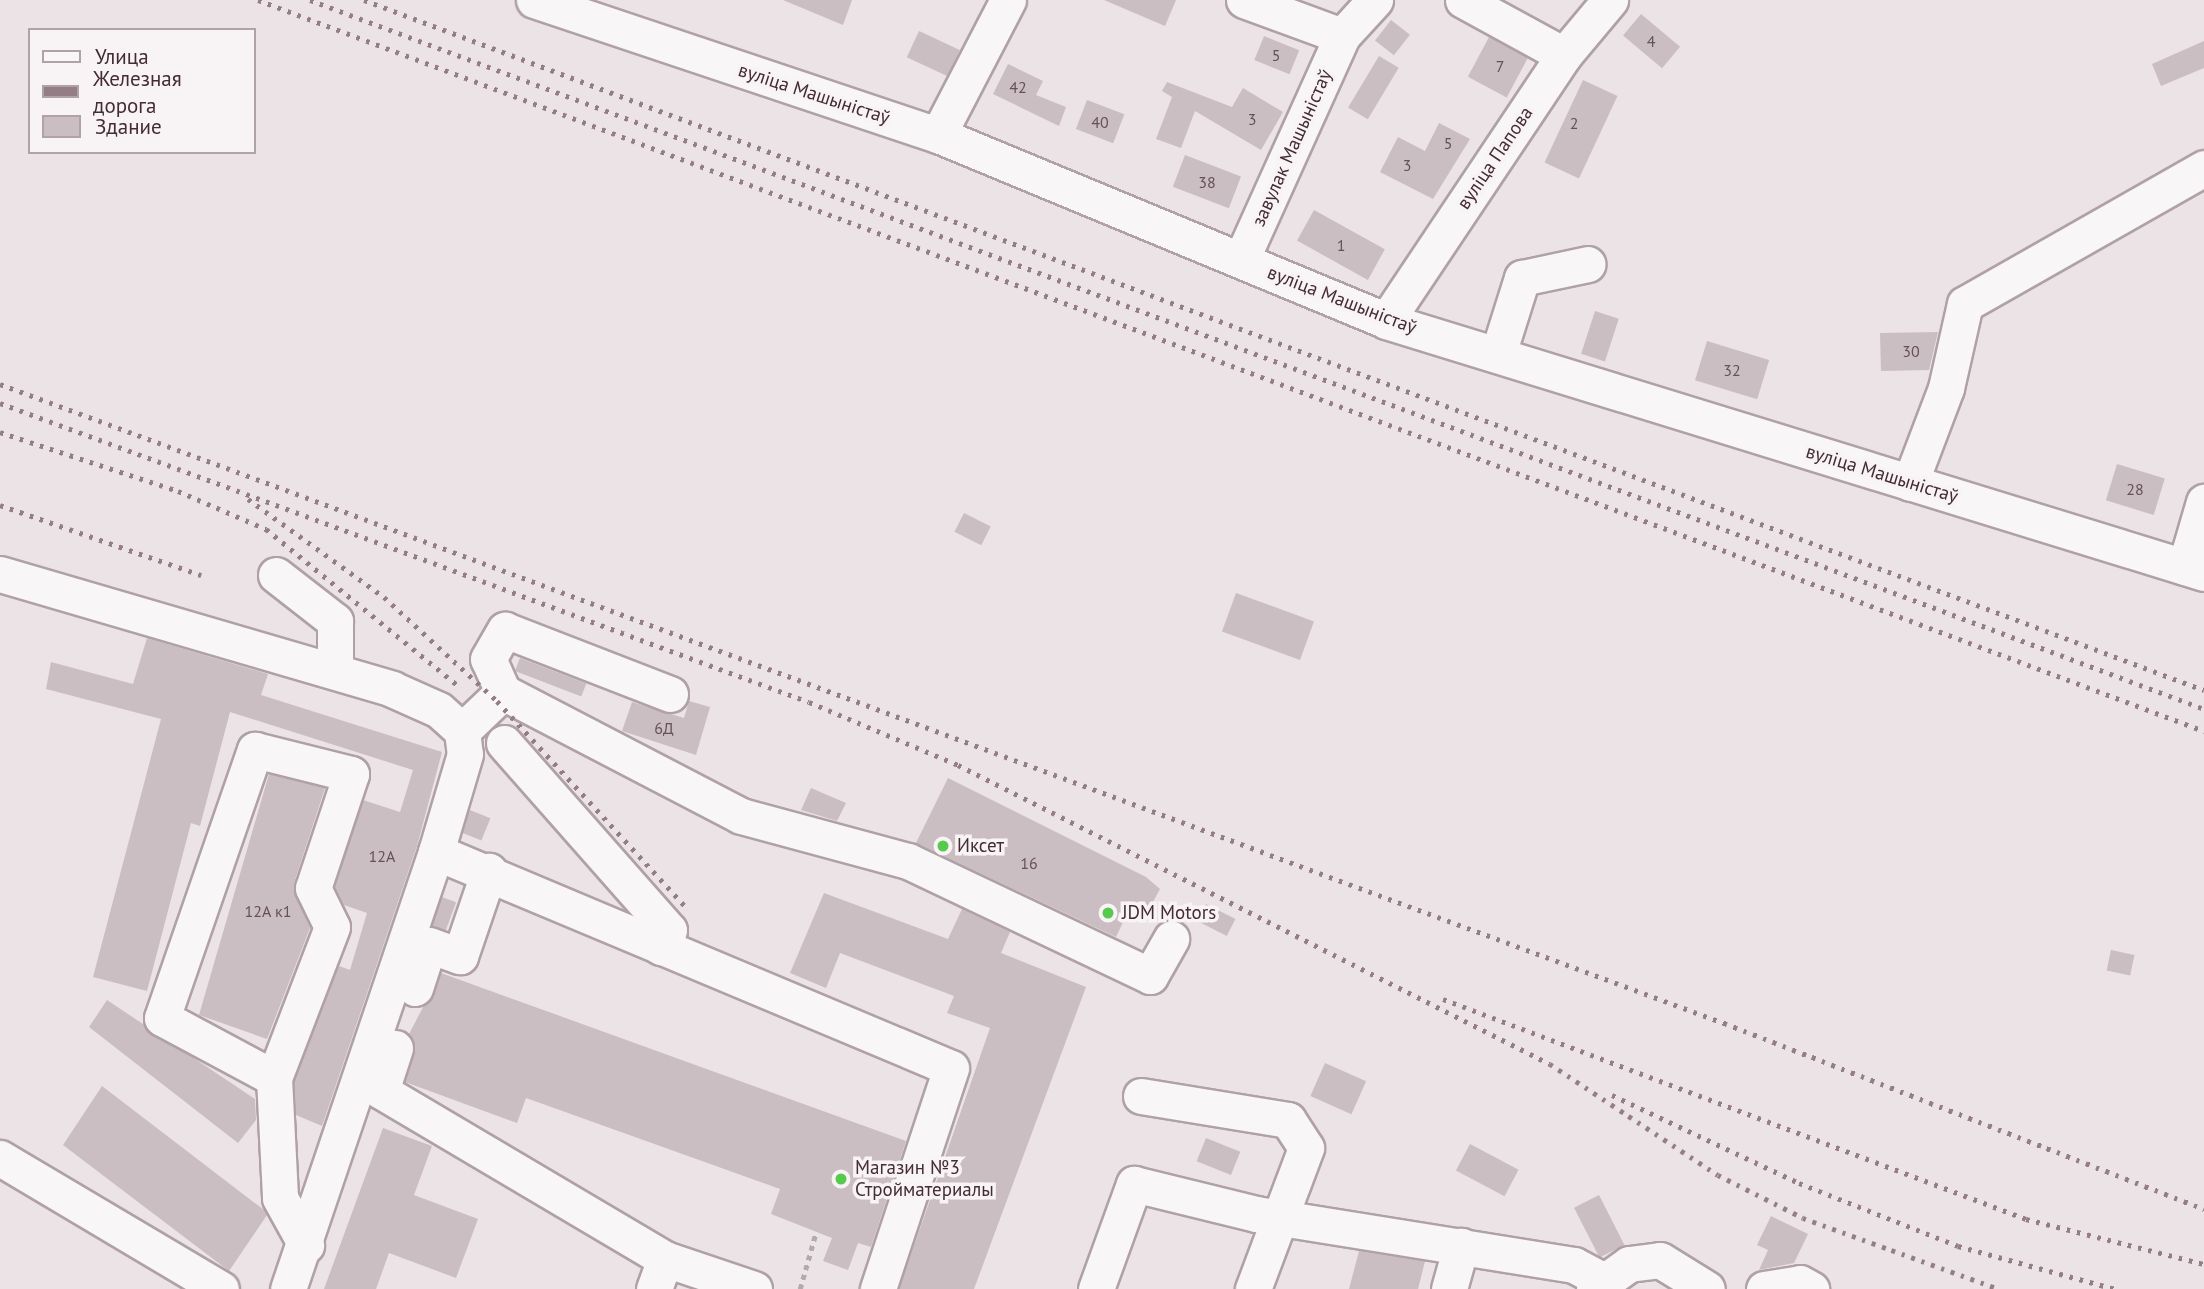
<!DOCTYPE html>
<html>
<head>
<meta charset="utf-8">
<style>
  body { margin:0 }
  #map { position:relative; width:2204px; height:1289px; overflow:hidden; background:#ebe3e6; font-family:"PT Sans",sans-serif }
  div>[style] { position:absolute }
  .building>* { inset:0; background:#cbbec2; transform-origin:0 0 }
  .path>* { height:4.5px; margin-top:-2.25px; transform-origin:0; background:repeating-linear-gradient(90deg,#b4a9ac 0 5px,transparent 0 10px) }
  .roads { filter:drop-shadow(2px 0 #afa1a5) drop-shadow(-2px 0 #afa1a5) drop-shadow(0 2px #afa1a5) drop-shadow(0 -2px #afa1a5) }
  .minor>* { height:35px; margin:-17.5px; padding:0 17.5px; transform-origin:17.5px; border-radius:17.5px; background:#f9f6f7 }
  .rail>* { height:5px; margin-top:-2.5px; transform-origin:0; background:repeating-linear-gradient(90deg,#947d84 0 3.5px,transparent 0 10.5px) }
  .dots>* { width:19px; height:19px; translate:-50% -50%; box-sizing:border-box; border:4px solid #f8f3f5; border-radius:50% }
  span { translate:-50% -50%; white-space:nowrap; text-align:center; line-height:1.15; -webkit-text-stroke:7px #f8f3f5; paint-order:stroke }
  .number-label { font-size:16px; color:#655056 }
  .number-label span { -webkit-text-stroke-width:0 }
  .street-label { font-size:19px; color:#432c32 }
  .poi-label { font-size:19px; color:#432c32 }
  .left { translate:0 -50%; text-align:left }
  .legend { position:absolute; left:28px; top:28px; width:228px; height:126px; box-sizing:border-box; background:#f8f3f5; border:2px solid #b0a3a7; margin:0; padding:9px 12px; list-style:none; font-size:21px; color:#432c32 }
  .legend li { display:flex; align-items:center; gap:14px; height:35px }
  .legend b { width:35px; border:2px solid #b0a3a7 }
</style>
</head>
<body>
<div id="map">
  <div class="building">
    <i style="clip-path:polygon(783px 0,852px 0,843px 25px)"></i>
    <i style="clip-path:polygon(1104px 0,1176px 0,1165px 26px)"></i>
    <i style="left:1641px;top:14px;width:51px;height:28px;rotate:40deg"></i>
    <i style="left:1391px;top:20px;width:24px;height:26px;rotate:38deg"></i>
    <i style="left:919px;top:31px;width:45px;height:29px;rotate:25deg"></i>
    <i style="left:1264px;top:36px;width:38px;height:26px;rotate:22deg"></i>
    <i style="left:1489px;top:37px;width:44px;height:45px;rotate:28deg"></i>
    <i style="clip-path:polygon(2204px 41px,2204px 68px,2161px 86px,2152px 64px)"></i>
    <i style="left:1379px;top:56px;width:23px;height:60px;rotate:31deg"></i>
    <i style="clip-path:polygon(1008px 64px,1043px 81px,1036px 95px,1066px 107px,1059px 126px,993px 94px)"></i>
    <i style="left:1583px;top:80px;width:38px;height:91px;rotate:25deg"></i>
    <i style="clip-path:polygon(1167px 82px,1232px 107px,1243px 88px,1283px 112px,1261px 150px,1195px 111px,1181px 148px,1156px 139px,1172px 97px,1162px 91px)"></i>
    <i style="left:1087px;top:100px;width:40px;height:31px;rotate:21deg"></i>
    <i style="clip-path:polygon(1439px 123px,1470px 139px,1433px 199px,1380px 172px,1398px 137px,1425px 151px)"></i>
    <i style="left:1185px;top:155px;width:60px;height:34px;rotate:21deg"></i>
    <i style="left:1314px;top:210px;width:81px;height:35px;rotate:29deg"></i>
    <i style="left:1595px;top:311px;width:25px;height:45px;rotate:18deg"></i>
    <i style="clip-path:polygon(1938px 332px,1929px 370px,1881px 371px,1880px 333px)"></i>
    <i style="left:1707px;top:341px;width:65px;height:41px;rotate:17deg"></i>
    <i style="left:2117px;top:464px;width:50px;height:38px;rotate:17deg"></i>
    <i style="left:964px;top:513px;width:30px;height:21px;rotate:27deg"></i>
    <i style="left:1236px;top:593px;width:83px;height:41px;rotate:20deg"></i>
    <i style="clip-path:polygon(147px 638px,268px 674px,261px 695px,442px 752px,417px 846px,322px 1126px,296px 1115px,294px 1081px,339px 966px,350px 970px,367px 913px,344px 905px,335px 887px,363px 800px,400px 812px,413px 770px,230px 712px,200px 826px,191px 823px,147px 991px,93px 977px,161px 719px,46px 689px,51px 662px,133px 684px)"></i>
    <i style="left:520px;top:658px;width:71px;height:14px;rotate:21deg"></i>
    <i style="clip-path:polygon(689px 701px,710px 707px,696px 755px,622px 731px,632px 702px,684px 718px)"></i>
    <i style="clip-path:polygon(269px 774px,325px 788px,294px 883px,310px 928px,267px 1039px,199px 1015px)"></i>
    <i style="clip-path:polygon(948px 778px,1146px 877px,1160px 889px,1148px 911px,1132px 903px,1116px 937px,916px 843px)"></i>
    <i style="clip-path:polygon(811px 788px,846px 803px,837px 821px,801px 810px)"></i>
    <i style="left:470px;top:810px;width:22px;height:24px;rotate:22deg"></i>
    <i style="clip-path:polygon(824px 893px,948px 939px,962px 909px,1010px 932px,1001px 953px,1086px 987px,974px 1289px,899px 1289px,990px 1028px,947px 1013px,954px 996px,840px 953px,826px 988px,790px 973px)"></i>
    <i style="left:442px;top:897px;width:15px;height:31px;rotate:20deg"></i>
    <i style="left:1206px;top:904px;width:33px;height:19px;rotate:27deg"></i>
    <i style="left:2111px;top:950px;width:24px;height:21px;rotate:12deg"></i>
    <i style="clip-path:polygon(441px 973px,906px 1141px,871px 1247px,858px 1243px,848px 1270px,823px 1261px,832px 1238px,771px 1214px,780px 1189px,526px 1098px,517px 1123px,405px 1082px,414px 1054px,409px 1034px)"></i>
    <i style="clip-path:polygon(107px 1000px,255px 1099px,256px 1120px,238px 1143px,89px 1027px)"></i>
    <i style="left:1325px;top:1063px;width:45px;height:36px;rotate:24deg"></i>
    <i style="clip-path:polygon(102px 1086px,264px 1210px,267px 1215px,229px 1271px,63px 1145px)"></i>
    <i style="clip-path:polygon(383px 1128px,432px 1146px,414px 1195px,478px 1219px,456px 1278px,389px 1253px,376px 1289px,324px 1289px)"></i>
    <i style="left:1206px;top:1138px;width:37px;height:25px;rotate:22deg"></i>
    <i style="left:1470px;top:1144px;width:55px;height:30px;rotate:28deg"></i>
    <i style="left:1599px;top:1195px;width:56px;height:28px;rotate:63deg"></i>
    <i style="clip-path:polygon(1771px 1216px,1808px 1234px,1794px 1263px,1759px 1270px,1768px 1250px,1757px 1245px)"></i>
    <i style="clip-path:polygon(1359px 1251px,1425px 1261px,1418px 1289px,1349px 1289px)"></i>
  </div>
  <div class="path">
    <i style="left:800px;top:1289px;width:59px;rotate:-74.3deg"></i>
  </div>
  <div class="roads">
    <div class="minor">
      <i style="left:534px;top:0;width:426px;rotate:18.5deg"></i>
      <i style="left:938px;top:135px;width:485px;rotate:22.5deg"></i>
      <i style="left:1386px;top:321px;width:856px;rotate:17.12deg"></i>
      <i style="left:1244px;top:0;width:104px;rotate:20.2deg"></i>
      <i style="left:1463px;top:0;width:115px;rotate:28.6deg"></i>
      <i style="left:938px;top:135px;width:152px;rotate:-62.6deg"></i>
      <i style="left:1241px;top:260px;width:246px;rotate:-65.7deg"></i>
      <i style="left:1342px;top:36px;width:49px;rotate:-47.5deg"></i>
      <i style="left:1386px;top:321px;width:320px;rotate:-56.2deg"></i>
      <i style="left:1564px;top:55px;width:72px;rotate:-50.1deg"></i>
      <i style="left:1498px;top:354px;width:80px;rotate:-72.5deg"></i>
      <i style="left:1522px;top:278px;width:67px;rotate:-12deg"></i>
      <i style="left:1910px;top:483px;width:102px;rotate:-69.2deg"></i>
      <i style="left:1946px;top:388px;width:86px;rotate:-77.3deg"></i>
      <i style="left:1965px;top:304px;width:275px;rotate:-29.6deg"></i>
      <i style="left:2185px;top:567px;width:68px;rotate:-73.7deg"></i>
      <i style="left:0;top:574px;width:409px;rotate:16.3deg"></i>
      <i style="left:392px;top:689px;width:51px;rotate:24.1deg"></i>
      <i style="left:439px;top:710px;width:31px;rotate:42deg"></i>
      <i style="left:462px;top:731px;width:23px;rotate:83deg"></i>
      <i style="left:465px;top:754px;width:102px;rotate:106.5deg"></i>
      <i style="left:436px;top:852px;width:461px;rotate:108.7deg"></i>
      <i style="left:276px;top:575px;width:75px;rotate:37.9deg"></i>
      <i style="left:335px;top:621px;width:50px;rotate:90deg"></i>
      <i style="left:503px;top:692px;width:36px;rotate:-114deg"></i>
      <i style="left:488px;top:659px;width:34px;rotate:-60deg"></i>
      <i style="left:505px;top:630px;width:177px;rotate:21.2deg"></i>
      <i style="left:462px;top:731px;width:57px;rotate:-43.6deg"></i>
      <i style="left:503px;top:692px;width:268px;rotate:27.5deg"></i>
      <i style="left:741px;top:816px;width:173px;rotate:15.1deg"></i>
      <i style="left:908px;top:861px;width:268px;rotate:25.4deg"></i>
      <i style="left:1150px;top:976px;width:43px;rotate:-60.4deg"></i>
      <i style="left:504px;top:743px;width:249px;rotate:48.6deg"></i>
      <i style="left:669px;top:930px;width:19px;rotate:115deg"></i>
      <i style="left:436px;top:852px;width:558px;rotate:22.75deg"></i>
      <i style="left:951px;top:1068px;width:233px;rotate:108.3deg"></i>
      <i style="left:415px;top:988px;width:45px;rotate:-72deg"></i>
      <i style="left:429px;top:945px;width:33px;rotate:20deg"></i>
      <i style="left:460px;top:956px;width:90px;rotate:-71.2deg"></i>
      <i style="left:395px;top:1048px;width:45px;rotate:108deg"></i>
      <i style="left:381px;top:1091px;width:330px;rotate:30.6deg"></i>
      <i style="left:665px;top:1259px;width:94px;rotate:18.6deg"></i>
      <i style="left:274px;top:1078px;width:127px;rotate:-151.8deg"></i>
      <i style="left:162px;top:1018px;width:284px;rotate:-70.9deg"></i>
      <i style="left:255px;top:750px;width:99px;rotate:14deg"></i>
      <i style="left:351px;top:774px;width:120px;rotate:108.4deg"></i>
      <i style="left:313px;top:888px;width:43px;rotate:64deg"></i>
      <i style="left:332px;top:927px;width:162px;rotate:111deg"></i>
      <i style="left:274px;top:1078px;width:120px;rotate:87.1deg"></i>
      <i style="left:280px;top:1198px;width:54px;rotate:61deg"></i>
      <i style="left:1141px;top:1096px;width:149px;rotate:9.3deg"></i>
      <i style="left:1288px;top:1120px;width:33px;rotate:57deg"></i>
      <i style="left:1306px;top:1148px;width:151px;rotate:110.6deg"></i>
      <i style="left:0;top:1158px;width:257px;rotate:30.7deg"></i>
      <i style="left:654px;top:1289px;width:32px;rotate:-70deg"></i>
      <i style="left:1096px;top:1289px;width:112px;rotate:-70.1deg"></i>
      <i style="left:1134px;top:1184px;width:126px;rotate:13.8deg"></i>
      <i style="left:1256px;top:1214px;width:322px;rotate:9.1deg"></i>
      <i style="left:1574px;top:1265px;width:32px;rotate:28deg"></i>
      <i style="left:1449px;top:1289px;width:45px;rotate:-74.4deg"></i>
      <i style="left:1594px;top:1289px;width:43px;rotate:-35.5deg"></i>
      <i style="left:1629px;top:1264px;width:31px;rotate:-7deg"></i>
      <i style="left:1660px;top:1260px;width:55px;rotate:31.7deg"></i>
      <i style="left:1764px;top:1289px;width:36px;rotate:-9deg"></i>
      <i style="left:1800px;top:1283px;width:13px;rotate:29deg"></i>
    </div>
  </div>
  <div class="rail">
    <i style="left:258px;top:0;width:2079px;rotate:20.59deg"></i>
    <i style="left:310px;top:0;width:2022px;rotate:20.52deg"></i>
    <i style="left:364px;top:0;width:1965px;rotate:20.56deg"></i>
    <i style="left:0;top:384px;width:1839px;rotate:20.34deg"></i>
    <i style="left:1724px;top:1023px;width:515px;rotate:21.18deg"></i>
    <i style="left:0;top:403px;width:862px;rotate:20.28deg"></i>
    <i style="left:809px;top:702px;width:162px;rotate:22.9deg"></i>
    <i style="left:958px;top:765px;width:663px;rotate:26.8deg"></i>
    <i style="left:1550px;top:1064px;width:201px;rotate:33.5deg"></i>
    <i style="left:1718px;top:1175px;width:95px;rotate:26.8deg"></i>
    <i style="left:1803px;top:1218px;width:208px;rotate:19.9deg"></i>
    <i style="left:0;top:432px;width:188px;rotate:18.3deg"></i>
    <i style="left:178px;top:491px;width:96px;rotate:23.4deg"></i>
    <i style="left:266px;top:529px;width:247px;rotate:39.2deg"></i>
    <i style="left:248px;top:499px;width:168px;rotate:35.8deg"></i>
    <i style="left:384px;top:597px;width:154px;rotate:42.6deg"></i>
    <i style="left:497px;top:701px;width:281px;rotate:47.5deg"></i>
    <i style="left:0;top:505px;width:213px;rotate:19.2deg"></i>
    <i style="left:1443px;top:999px;width:623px;rotate:20.67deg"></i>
    <i style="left:2026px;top:1219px;width:184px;rotate:14.2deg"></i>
    <i style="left:1612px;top:1095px;width:207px;rotate:25.2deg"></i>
    <i style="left:1799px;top:1183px;width:171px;rotate:21.6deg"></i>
    <i style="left:1958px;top:1246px;width:163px;rotate:15.3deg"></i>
  </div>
  <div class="dots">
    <i style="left:943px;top:846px;background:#57ca4e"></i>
    <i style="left:1108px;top:913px;background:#57ca4e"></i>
    <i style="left:841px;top:1179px;background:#57ca4e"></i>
  </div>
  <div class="number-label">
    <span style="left:1651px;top:41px">4</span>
    <span style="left:1276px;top:55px">5</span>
    <span style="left:1500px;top:66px">7</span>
    <span style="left:1018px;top:87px">42</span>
    <span style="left:1252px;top:119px">3</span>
    <span style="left:1100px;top:122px">40</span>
    <span style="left:1574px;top:123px">2</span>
    <span style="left:1448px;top:143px">5</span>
    <span style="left:1407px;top:165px">3</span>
    <span style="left:1207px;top:182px">38</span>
    <span style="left:1341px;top:245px">1</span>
    <span style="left:1911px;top:351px">30</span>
    <span style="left:1732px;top:370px">32</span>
    <span style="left:2135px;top:489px">28</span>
    <span style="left:664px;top:728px">6Д</span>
    <span style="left:382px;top:856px">12А</span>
    <span style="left:1029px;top:863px">16</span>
    <span style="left:268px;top:911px">12А к1</span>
  </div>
  <div class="street-label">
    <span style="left:814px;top:94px;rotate:18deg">вуліца Машыністаў</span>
    <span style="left:1292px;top:148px;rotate:-66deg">завулак Машыністаў</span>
    <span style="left:1495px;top:158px;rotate:-56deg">вуліца Папова</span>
    <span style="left:1342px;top:300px;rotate:21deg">вуліца Машыністаў</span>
    <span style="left:1882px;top:474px;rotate:17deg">вуліца Машыністаў</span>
  </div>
  <div class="poi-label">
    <span class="left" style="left:957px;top:846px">Иксет</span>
    <span class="left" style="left:1122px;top:913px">JDM Motors</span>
    <span class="left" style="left:855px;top:1179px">Магазин №3<br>Стройматериалы</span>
  </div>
  <ul class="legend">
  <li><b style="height:9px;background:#f9f6f7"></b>Улица</li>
  <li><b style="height:9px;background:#947d84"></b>Железная дорога</li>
  <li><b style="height:19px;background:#cbbec2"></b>Здание</li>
  </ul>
</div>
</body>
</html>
